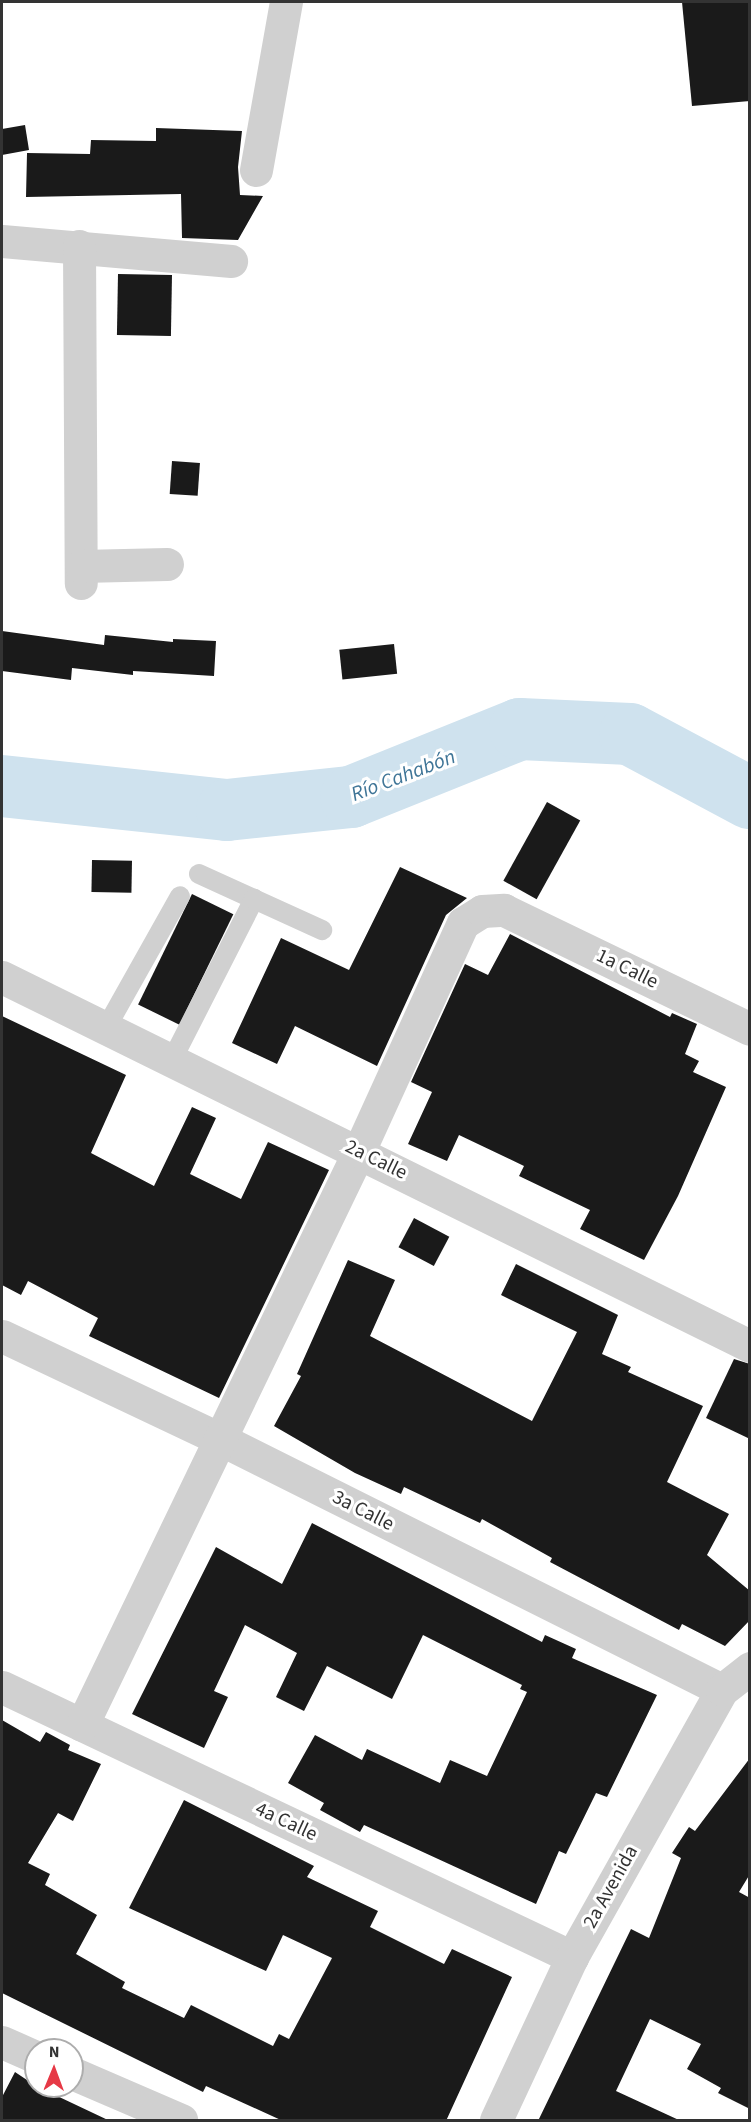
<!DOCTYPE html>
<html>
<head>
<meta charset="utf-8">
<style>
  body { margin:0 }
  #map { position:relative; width:751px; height:2122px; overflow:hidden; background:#fff; font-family:"Source Sans 3",sans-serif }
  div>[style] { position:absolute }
  .river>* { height:62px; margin:-31px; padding:0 31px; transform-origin:31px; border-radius:31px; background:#cfe2ee }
  .building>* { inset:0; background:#1a1a1a; transform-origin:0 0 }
  .lane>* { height:20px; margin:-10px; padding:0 10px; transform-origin:10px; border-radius:10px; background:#d0d0d0 }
  .street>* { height:33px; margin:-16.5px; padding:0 16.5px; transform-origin:16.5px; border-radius:16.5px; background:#d0d0d0 }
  span { translate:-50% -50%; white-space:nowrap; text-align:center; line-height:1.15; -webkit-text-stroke:6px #fff; paint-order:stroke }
  .street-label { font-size:20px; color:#333 }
  .water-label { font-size:21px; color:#3f7597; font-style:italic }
  .frame { position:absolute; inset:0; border:3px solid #333; pointer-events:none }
  .north { position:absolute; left:24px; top:2038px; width:60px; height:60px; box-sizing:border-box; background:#fff; border:2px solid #adadad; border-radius:50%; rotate:1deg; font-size:16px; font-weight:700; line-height:24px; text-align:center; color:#333 }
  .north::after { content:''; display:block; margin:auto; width:21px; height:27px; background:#e63946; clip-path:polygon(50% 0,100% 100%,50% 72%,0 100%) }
</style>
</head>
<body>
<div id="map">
  <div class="river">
    <i style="left:2px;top:786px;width:226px;rotate:6.1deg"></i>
    <i style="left:227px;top:810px;width:125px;rotate:-6deg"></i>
    <i style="left:351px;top:797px;width:182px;rotate:-21.9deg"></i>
    <i style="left:520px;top:729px;width:110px;rotate:2.6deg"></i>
    <i style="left:630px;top:734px;width:136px;rotate:28.1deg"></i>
  </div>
  <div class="building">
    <i style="clip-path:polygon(682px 2px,750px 2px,750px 101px,692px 106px)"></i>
    <i style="clip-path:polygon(25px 125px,29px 150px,2px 155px,2px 129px)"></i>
    <i style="clip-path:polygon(156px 128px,242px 131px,238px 167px,240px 195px,263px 196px,238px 240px,182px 238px,181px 194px,26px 197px,27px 153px,90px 154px,91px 140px,156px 141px)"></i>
    <i style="left:118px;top:274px;width:54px;height:61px;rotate:1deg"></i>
    <i style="left:172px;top:461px;width:28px;height:33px;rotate:4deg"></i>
    <i style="clip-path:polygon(2px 631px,104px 645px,105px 635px,173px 642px,173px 639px,216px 641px,214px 676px,133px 671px,133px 675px,72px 668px,71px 680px,2px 671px)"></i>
    <i style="left:394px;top:644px;width:30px;height:55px;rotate:84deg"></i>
    <i style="left:547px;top:802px;width:38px;height:90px;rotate:29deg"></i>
    <i style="left:92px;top:860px;width:40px;height:32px;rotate:1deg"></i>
    <i style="clip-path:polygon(400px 867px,467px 898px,446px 915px,377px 1066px,295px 1026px,277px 1064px,232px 1043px,281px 938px,349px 970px)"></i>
    <i style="left:192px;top:894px;width:46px;height:123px;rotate:26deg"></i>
    <i style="clip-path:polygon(510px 934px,670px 1017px,672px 1013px,697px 1024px,685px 1054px,699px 1061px,693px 1072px,726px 1087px,678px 1196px,644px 1260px,580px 1229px,590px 1210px,519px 1176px,524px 1166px,459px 1135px,447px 1161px,408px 1144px,432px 1092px,411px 1082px,465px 964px,488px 975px)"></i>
    <i style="clip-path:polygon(2px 1016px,126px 1075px,91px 1153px,154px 1186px,192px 1107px,216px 1118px,190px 1174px,241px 1199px,268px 1142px,329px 1170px,219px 1398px,89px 1336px,98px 1318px,28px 1281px,21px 1295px,2px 1285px)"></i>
    <i style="left:414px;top:1218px;width:40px;height:33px;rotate:28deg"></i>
    <i style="clip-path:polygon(348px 1260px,395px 1280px,370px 1336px,532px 1421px,577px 1332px,501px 1295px,516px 1264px,618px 1315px,602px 1354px,631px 1367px,628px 1372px,703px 1406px,667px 1482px,729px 1514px,707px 1555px,750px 1591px,750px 1620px,725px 1646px,682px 1624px,679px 1630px,550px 1562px,552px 1558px,482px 1519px,480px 1523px,404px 1487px,401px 1494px,355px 1473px,274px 1426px,301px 1376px,297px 1374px)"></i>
    <i style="clip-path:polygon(734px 1359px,750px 1364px,750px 1439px,706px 1418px)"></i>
    <i style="clip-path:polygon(312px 1523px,542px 1642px,545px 1635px,576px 1649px,572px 1658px,657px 1695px,607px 1797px,596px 1793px,566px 1854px,559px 1851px,536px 1904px,364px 1825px,360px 1832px,320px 1810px,324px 1803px,288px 1783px,315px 1735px,362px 1760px,367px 1749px,440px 1783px,450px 1760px,487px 1776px,527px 1692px,520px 1689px,522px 1685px,423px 1635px,392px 1699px,327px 1666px,304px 1711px,276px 1697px,297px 1653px,245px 1625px,214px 1691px,228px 1697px,204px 1748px,132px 1714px,216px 1547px,282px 1584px)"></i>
    <i style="clip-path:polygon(2px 1720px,40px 1742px,46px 1732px,70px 1745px,68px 1750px,101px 1764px,73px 1821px,58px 1813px,28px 1863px,50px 1874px,45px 1885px,97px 1915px,76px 1954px,125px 1982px,122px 1988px,184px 2018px,191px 2005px,273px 2046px,279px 2034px,289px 2039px,332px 1958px,283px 1935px,266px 1971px,129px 1908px,184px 1800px,314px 1866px,307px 1877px,378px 1911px,370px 1927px,444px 1964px,452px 1949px,512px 1977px,446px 2121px,283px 2121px,206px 2086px,203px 2092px,2px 1993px)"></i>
    <i style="clip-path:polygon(750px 1758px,750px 1874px,739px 1892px,750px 1898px,750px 2109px,718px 2093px,721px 2088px,687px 2069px,701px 2044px,650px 2019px,616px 2091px,681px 2121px,538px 2121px,631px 1929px,649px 1938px,681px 1858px,672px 1853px,689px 1827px,695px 1831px)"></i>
    <i style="clip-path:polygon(15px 2072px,36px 2086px,110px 2121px,2px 2121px,2px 2097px)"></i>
  </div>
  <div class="lane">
    <i style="left:199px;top:874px;width:60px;rotate:24.4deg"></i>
    <i style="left:106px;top:1028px;width:151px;rotate:-60.7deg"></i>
    <i style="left:172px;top:1060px;width:181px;rotate:-63deg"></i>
    <i style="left:254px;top:899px;width:75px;rotate:24.5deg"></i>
  </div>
  <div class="street">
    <i style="left:256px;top:170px;width:171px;rotate:-79.9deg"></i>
    <i style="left:2px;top:241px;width:230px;rotate:5deg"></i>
    <i style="left:79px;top:246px;width:337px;rotate:89.7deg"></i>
    <i style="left:81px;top:566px;width:86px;rotate:-1.3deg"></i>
    <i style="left:2px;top:977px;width:834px;rotate:26.26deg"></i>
    <i style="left:2px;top:1336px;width:241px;rotate:25.3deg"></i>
    <i style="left:220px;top:1439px;width:561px;rotate:26.57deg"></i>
    <i style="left:2px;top:1687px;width:631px;rotate:25.35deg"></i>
    <i style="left:82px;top:1725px;width:637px;rotate:-64.24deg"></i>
    <i style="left:359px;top:1151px;width:251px;rotate:-65.5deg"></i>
    <i style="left:463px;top:923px;width:22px;rotate:-32deg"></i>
    <i style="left:482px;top:911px;width:22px;rotate:-3deg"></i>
    <i style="left:504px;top:910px;width:273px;rotate:25.8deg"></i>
    <i style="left:2px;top:2042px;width:37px;rotate:24deg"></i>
    <i style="left:72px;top:2073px;width:119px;rotate:23.3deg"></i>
    <i style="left:496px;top:2120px;width:180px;rotate:-65deg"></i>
    <i style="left:572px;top:1957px;width:306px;rotate:-60.7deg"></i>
    <i style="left:722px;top:1690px;width:36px;rotate:-38deg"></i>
  </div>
  <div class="street-label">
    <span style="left:627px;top:969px;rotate:26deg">1a Calle</span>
    <span style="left:376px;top:1160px;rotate:26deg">2a Calle</span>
    <span style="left:363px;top:1511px;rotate:27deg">3a Calle</span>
    <span style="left:286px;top:1822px;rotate:25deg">4a Calle</span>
    <span style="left:611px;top:1887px;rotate:-61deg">2a Avenida</span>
  </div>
  <div class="water-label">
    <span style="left:403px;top:775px;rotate:-21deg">Río Cahabón</span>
  </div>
  <div class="frame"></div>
  <div class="north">N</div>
</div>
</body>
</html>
